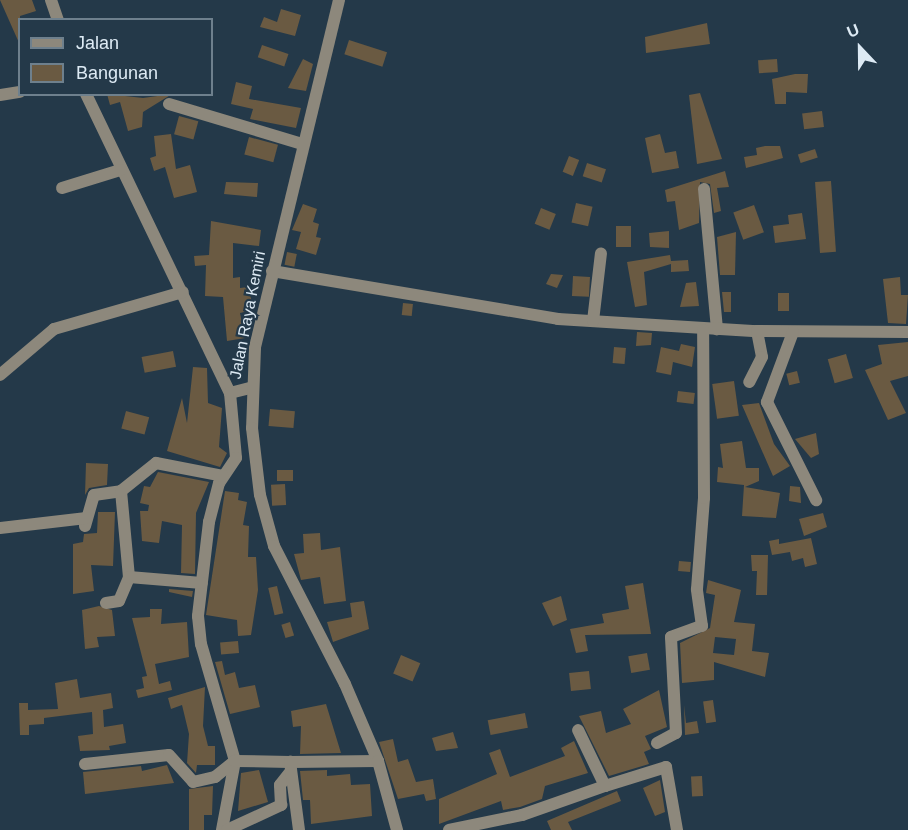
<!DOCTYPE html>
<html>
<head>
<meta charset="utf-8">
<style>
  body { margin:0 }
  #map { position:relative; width:908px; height:830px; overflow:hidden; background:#243949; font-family:Helvetica,sans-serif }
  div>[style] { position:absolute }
  .building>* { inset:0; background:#6a5a42; transform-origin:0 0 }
  .minor>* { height:12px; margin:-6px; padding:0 6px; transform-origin:6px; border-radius:6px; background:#8d887c }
  .tertiary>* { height:12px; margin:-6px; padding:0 6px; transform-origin:6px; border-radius:6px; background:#8d887c }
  span { translate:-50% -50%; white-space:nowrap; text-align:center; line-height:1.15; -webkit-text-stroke:4.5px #243949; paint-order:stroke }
  .street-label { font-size:16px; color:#ddeaf4 }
  .legend { position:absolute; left:18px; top:18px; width:195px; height:78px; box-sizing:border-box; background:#243949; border:2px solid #6e808d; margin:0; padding:8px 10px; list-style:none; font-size:18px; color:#ddeaf4 }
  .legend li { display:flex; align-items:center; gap:12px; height:30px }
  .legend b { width:30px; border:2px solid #6e808d }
  .north { position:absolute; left:830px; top:18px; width:60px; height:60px; -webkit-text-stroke:4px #243949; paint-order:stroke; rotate:338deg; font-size:16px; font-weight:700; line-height:24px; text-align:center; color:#ddeaf4 }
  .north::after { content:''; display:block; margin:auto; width:21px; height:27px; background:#ddeaf4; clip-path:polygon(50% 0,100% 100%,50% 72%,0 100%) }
</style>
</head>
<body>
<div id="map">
  <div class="building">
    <i style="clip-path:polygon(0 0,32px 0,36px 11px,20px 16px,20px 45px)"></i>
    <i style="clip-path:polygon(281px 9px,301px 15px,295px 36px,260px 27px,264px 17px,277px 22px)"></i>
    <i style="clip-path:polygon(707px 23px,710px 44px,646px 53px,645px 37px)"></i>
    <i style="left:349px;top:40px;width:40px;height:15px;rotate:18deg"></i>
    <i style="left:262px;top:45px;width:28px;height:13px;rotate:19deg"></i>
    <i style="clip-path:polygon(303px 59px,313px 64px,306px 91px,288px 88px)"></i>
    <i style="left:777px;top:59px;width:13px;height:19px;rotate:86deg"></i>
    <i style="clip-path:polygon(795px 74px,808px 74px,807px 93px,786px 92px,786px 104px,775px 104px,772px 79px)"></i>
    <i style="clip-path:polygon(236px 82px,252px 86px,249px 99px,301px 108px,296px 128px,250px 119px,253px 109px,231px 104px)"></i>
    <i style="clip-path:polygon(700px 93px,722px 159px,697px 164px,689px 95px)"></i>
    <i style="clip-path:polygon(107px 94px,143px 98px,172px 94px,143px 112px,142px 127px,128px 131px,120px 102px,110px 105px)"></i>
    <i style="left:822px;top:111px;width:16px;height:20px;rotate:83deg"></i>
    <i style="left:179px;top:116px;width:20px;height:19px;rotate:15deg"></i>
    <i style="clip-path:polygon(171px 134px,176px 169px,190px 165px,197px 192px,174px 198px,165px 167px,154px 171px,150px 158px,156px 156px,154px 136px)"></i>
    <i style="clip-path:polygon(660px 134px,665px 153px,676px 151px,679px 168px,652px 173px,645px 138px)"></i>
    <i style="left:249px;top:137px;width:30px;height:18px;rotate:15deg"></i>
    <i style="clip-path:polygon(765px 146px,780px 146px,783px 158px,746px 168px,744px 157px,757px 155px,756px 148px)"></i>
    <i style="left:815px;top:149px;width:9px;height:18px;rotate:72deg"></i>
    <i style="left:569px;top:156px;width:11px;height:17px;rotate:22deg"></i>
    <i style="left:587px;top:163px;width:20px;height:14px;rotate:18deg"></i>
    <i style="clip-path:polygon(725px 171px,729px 187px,717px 188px,721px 211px,714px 213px,710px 184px,700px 182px,699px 223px,679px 230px,675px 201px,667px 202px,665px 190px)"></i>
    <i style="left:831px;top:181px;width:71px;height:16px;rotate:86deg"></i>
    <i style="clip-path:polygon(226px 182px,258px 183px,257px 197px,224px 194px)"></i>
    <i style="left:576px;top:203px;width:17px;height:20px;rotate:13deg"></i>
    <i style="clip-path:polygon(303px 204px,317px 209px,313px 222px,319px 224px,316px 237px,321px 238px,316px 255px,296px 249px,301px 232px,292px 230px)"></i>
    <i style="left:754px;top:205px;width:29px;height:22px;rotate:70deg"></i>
    <i style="left:541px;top:208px;width:16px;height:17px;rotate:22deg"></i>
    <i style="clip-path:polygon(802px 213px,806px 239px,775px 243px,773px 226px,789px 224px,788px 215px)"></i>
    <i style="clip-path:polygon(211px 221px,261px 230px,259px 246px,233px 243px,233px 278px,240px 277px,240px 288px,248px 287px,254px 310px,240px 313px,245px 338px,227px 341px,223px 297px,205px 296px,206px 265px,195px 266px,194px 256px,209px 255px)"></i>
    <i style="left:616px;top:226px;width:15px;height:21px"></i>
    <i style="clip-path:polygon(669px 231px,669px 248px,650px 247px,649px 233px)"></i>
    <i style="clip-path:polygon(736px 232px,735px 275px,720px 275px,717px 237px)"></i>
    <i style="left:287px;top:252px;width:10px;height:13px;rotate:11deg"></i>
    <i style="clip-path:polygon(670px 255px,671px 261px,688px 260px,689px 271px,671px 272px,671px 264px,644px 272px,647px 305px,635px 307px,627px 262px)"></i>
    <i style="clip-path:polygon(551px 274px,563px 275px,557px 288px,546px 284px)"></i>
    <i style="left:573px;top:276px;width:17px;height:20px;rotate:3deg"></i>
    <i style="clip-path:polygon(900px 277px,901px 295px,908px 295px,906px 324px,888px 323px,883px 279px)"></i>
    <i style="clip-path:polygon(696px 282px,699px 306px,680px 307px,686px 283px)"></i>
    <i style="clip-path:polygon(722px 292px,731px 292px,731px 312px,724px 312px)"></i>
    <i style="left:778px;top:293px;width:11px;height:18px"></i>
    <i style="left:403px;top:303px;width:10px;height:12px;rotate:6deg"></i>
    <i style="clip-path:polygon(637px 332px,652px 333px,651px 345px,636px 346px)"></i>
    <i style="clip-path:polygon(908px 342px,908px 376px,890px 381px,906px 413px,888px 420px,865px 370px,882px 364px,878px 345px)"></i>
    <i style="clip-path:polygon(681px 344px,695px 347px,692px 367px,673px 362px,671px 375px,656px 372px,661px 347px,679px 351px)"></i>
    <i style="left:614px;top:347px;width:12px;height:16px;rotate:5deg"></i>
    <i style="left:173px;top:351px;width:16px;height:32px;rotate:79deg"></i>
    <i style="left:846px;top:354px;width:25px;height:19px;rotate:74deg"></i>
    <i style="clip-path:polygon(193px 367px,207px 368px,208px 403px,222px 408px,219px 447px,227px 453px,220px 467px,167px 451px,182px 398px,187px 423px)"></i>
    <i style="left:797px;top:371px;width:12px;height:11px;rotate:76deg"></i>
    <i style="left:734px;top:381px;width:35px;height:22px;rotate:82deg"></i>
    <i style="left:678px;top:391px;width:17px;height:11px;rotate:7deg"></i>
    <i style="clip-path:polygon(759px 403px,774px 444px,790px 466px,773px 476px,742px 405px)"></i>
    <i style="left:270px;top:409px;width:25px;height:17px;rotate:5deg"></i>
    <i style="left:126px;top:411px;width:24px;height:18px;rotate:15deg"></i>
    <i style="clip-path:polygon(816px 433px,819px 454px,811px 458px,795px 439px)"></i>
    <i style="clip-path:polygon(742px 441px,746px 468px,759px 468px,759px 481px,745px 487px,780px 493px,776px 518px,742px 516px,744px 485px,717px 482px,718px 467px,723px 468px,720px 444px)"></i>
    <i style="clip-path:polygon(86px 463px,108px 464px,107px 485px,89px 488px,85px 495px)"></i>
    <i style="left:277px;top:470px;width:16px;height:11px"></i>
    <i style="clip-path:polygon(158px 472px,209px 482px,196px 513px,195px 574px,181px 573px,182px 525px,162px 521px,159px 543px,142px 541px,140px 511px,148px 511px,149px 505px,140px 503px,144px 486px,150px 487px)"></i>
    <i style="left:285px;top:484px;width:21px;height:14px;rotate:87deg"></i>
    <i style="clip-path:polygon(790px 486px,800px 487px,801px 503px,789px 501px)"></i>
    <i style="clip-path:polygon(225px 491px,239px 493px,238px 500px,247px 502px,243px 525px,249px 526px,248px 557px,256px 557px,258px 590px,251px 635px,238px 636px,237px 620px,206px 615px)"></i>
    <i style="clip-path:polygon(98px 512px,115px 512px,113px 566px,91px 565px,94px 591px,73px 594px,73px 544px,83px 542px,84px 534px,97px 533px)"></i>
    <i style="clip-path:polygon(823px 513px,827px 527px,804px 536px,799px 519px)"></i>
    <i style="clip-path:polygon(320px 533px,321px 550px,340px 547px,346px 601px,324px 604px,320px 577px,301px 580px,294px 554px,304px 553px,303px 534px)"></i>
    <i style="clip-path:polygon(811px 538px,817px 564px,805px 567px,803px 558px,792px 561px,790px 552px,772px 555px,769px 541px,779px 539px,779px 544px)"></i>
    <i style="clip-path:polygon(751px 555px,768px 555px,767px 595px,756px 595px,757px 571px,752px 571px)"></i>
    <i style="left:679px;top:561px;width:12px;height:10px;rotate:5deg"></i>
    <i style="clip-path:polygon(evenodd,708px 580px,741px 590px,734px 622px,755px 624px,752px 651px,769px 653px,765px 677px,714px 662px,714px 680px,682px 683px,680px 643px,710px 628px,715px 595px,706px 593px,708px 580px,715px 637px,736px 639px,734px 655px,713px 653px,715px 637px)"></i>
    <i style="clip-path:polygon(643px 583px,651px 634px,585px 635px,588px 651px,576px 653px,570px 629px,604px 623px,602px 614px,629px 609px,625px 586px)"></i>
    <i style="left:277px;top:586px;width:28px;height:9px;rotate:77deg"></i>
    <i style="clip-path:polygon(169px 589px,193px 591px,192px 597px,169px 592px)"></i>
    <i style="clip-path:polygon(561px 596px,567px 620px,553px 626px,542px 603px)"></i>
    <i style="clip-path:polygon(364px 601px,369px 629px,333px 642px,327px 622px,352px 617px,350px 603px)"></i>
    <i style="clip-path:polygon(99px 606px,112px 610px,115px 636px,97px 637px,99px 647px,85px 649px,82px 610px)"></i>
    <i style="clip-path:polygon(150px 609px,162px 609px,161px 624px,187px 622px,189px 657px,155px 664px,159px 684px,170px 681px,172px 690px,138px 698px,136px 690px,144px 688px,142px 677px,147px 676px,132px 618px,150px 617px)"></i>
    <i style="left:290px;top:622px;width:14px;height:9px;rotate:73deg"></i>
    <i style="left:238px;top:641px;width:12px;height:18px;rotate:85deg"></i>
    <i style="left:647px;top:653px;width:17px;height:19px;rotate:80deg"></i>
    <i style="left:401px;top:655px;width:21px;height:20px;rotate:23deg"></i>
    <i style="clip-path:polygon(222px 661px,225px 675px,235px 672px,239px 688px,255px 685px,260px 707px,230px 714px,215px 662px)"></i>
    <i style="left:589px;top:671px;width:18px;height:20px;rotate:84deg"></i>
    <i style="clip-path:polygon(77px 679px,80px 698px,111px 693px,113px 708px,103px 710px,104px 727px,123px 724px,126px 743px,109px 746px,110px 750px,80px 751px,78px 736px,93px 734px,92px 712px,44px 718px,44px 724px,29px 725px,29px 735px,20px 735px,19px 703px,28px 703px,28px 710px,58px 709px,55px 683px)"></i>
    <i style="clip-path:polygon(205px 687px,203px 726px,208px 746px,215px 746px,215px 765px,197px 765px,196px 773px,187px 763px,189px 734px,182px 705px,171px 709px,168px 698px)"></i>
    <i style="clip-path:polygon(659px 690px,667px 727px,645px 736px,651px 749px,644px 752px,649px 764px,609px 776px,579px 716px,601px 711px,606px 733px,631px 724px,623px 709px)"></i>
    <i style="left:713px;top:700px;width:22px;height:10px;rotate:82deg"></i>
    <i style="clip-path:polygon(326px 704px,341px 753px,300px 754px,301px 726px,293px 727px,291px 711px)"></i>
    <i style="clip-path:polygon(684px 705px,686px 723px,697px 721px,699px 733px,685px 735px)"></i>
    <i style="left:525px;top:713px;width:15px;height:38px;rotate:79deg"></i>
    <i style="clip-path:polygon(453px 732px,458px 748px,436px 751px,432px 738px)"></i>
    <i style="clip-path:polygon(393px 739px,398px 762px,408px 759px,416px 782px,433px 779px,436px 799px,426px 801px,424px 794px,398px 799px,379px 742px)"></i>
    <i style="clip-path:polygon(574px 741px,588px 773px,545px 786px,542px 799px,520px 807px,503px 810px,501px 801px,439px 824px,439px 799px,497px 774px,489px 753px,500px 749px,510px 777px,565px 756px,561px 748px)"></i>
    <i style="clip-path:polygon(167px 765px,174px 783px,85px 794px,83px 772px,141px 766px,142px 771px)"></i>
    <i style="clip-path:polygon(259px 770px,268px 802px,238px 811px,241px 773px)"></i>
    <i style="clip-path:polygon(327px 770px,327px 776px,350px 774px,351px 785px,370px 784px,372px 816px,311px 824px,310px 800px,303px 800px,300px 771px)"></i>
    <i style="left:702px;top:776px;width:20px;height:11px;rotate:87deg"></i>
    <i style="clip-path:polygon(660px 780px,665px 812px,655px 816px,643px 788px)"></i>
    <i style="clip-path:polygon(213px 786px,212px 815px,204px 815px,204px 830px,189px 830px,189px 789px)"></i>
    <i style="clip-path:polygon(617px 791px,621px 801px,568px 822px,572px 830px,551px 830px,547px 821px)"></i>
  </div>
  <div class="minor">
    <i style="left:51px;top:0;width:21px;rotate:71deg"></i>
    <i style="left:86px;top:94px;width:332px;rotate:64.3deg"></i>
    <i style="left:230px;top:393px;width:65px;rotate:84.7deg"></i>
    <i style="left:236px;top:458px;width:30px;rotate:124deg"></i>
    <i style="left:219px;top:483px;width:40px;rotate:104.4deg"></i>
    <i style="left:209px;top:522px;width:95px;rotate:96.7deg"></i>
    <i style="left:198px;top:616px;width:28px;rotate:84deg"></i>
    <i style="left:201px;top:644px;width:122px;rotate:73.8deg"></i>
    <i style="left:235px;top:761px;width:70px;rotate:100.7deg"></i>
    <i style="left:0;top:95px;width:20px;rotate:-9deg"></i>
    <i style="left:169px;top:104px;width:139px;rotate:16.7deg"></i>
    <i style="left:62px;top:188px;width:61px;rotate:-17.2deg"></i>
    <i style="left:704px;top:189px;width:141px;rotate:84.7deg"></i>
    <i style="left:272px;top:271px;width:290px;rotate:9.5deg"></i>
    <i style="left:558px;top:319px;width:199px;rotate:3.5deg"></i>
    <i style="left:757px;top:331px;width:26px;rotate:79deg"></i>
    <i style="left:762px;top:357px;width:28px;rotate:117deg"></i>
    <i style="left:593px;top:321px;width:68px;rotate:-83.3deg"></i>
    <i style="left:757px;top:331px;width:151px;rotate:0.4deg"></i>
    <i style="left:793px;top:332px;width:75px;rotate:110.4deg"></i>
    <i style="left:767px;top:402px;width:110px;rotate:63.4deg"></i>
    <i style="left:0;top:375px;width:71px;rotate:-40.4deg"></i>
    <i style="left:54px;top:329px;width:134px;rotate:-16deg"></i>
    <i style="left:230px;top:393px;width:21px;rotate:-14deg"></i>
    <i style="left:121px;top:491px;width:86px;rotate:84.7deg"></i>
    <i style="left:85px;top:526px;width:32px;rotate:-74deg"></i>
    <i style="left:94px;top:495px;width:27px;rotate:-8deg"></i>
    <i style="left:121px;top:491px;width:45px;rotate:-38.7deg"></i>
    <i style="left:156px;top:463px;width:68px;rotate:11deg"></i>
    <i style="left:0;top:528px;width:87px;rotate:-6.6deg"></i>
    <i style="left:106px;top:603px;width:13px;rotate:-9deg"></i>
    <i style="left:119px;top:601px;width:26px;rotate:-67deg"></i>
    <i style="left:129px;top:577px;width:73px;rotate:4.7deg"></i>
    <i style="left:657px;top:743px;width:21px;rotate:-28deg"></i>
    <i style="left:676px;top:733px;width:96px;rotate:-93deg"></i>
    <i style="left:671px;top:637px;width:33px;rotate:-20deg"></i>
    <i style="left:702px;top:626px;width:37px;rotate:-98deg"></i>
    <i style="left:697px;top:589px;width:91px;rotate:-85.6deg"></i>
    <i style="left:704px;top:498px;width:168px;rotate:-90.3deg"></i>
    <i style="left:85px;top:764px;width:84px;rotate:-6.1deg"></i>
    <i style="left:169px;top:755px;width:36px;rotate:48deg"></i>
    <i style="left:193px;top:782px;width:23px;rotate:-13deg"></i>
    <i style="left:215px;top:777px;width:26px;rotate:-39deg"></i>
    <i style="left:235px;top:761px;width:55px;rotate:1deg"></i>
    <i style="left:605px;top:786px;width:64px;rotate:-17.3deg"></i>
    <i style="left:666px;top:767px;width:64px;rotate:80.1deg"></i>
    <i style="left:227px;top:830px;width:60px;rotate:-24.8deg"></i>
    <i style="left:281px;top:805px;width:20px;rotate:-93deg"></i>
    <i style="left:280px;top:785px;width:16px;rotate:-52deg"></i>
    <i style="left:299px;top:830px;width:69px;rotate:-97.5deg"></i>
    <i style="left:290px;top:762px;width:88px;rotate:-0.7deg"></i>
    <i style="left:449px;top:830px;width:75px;rotate:-11.6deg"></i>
    <i style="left:522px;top:815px;width:88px;rotate:-19.3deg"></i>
    <i style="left:605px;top:786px;width:62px;rotate:-115.7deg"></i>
  </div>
  <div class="tertiary">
    <i style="left:339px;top:0;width:358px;rotate:103.6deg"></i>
    <i style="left:255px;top:348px;width:80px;rotate:92.1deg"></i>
    <i style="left:252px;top:428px;width:67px;rotate:83.2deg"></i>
    <i style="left:260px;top:495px;width:53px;rotate:74.6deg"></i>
    <i style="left:274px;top:546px;width:155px;rotate:62.8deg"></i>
    <i style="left:345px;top:684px;width:84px;rotate:66.8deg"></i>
    <i style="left:378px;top:761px;width:72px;rotate:74.6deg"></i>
  </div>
  <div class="street-label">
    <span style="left:248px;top:315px;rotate:-79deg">Jalan Raya Kemiri</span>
  </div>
  <ul class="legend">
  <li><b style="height:8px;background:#8d887c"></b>Jalan</li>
  <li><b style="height:16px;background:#6a5a42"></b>Bangunan</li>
  </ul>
  <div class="north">U</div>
</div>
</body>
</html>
